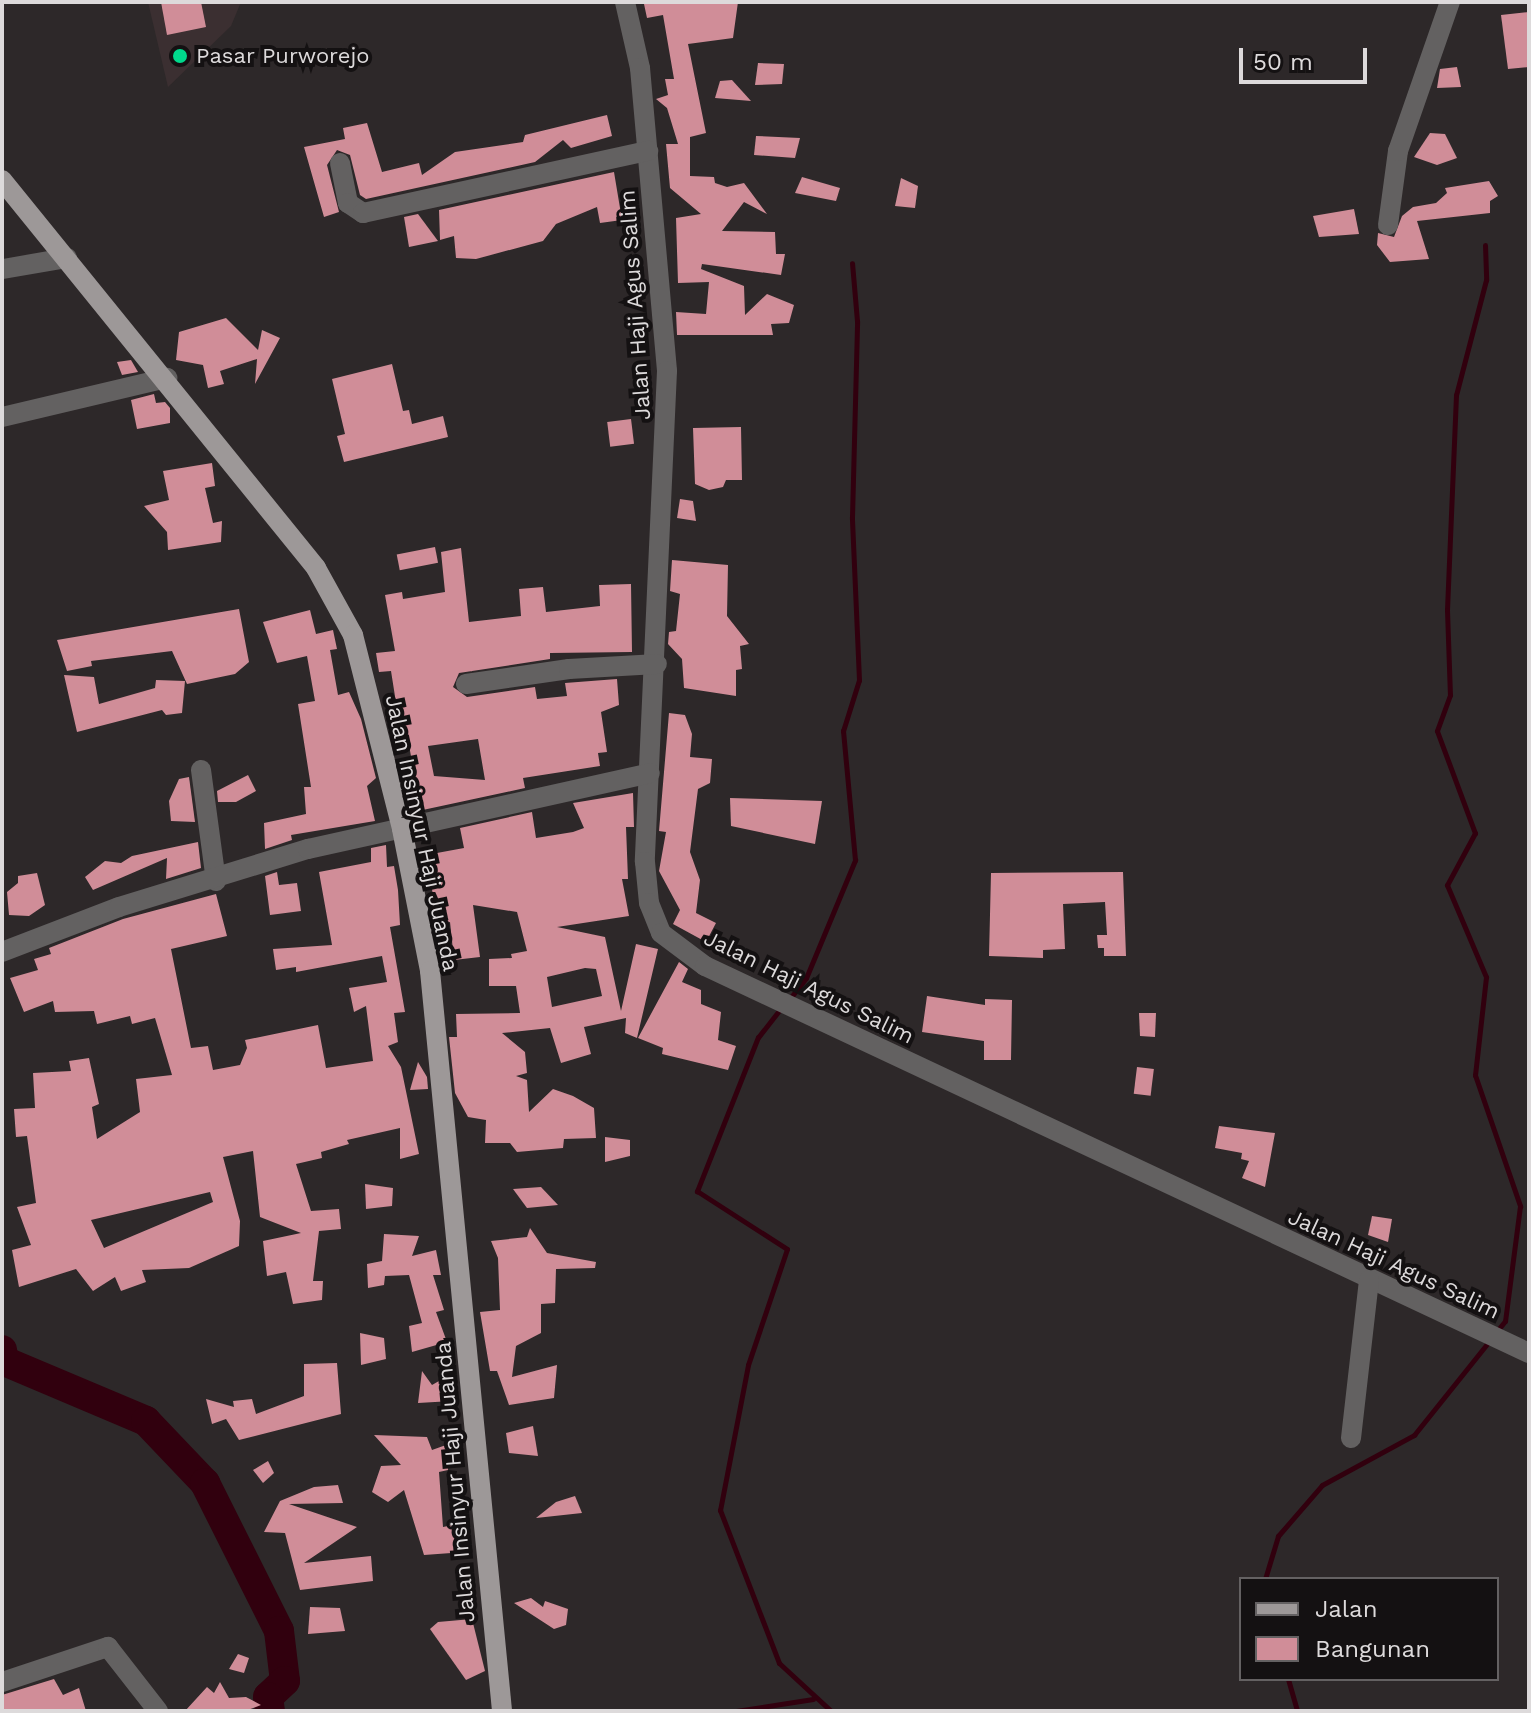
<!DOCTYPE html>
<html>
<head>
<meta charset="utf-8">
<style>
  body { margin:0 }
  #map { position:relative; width:1531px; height:1713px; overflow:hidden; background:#2d2829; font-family:"Work Sans",sans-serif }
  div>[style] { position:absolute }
  .built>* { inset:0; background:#3b2f31 }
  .stream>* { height:5px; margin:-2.5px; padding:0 2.5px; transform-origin:2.5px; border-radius:2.5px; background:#31000e }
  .river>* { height:30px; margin:-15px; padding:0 15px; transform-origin:15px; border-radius:15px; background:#31000e }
  .building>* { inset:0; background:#d08d98; transform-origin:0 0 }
  .minor>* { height:20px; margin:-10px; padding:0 10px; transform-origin:10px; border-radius:10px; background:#636161 }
  .major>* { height:20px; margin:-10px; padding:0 10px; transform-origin:10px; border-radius:10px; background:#9d9898 }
  .dots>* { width:22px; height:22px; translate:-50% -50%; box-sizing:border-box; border:4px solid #141112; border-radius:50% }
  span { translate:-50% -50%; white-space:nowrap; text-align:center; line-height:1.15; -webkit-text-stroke:8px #141112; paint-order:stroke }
  .poi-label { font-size:22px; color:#dddadb }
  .left { translate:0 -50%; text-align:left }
  .street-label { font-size:22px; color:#dddadb }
  .frame { position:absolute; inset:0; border:4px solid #dddadb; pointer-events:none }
  .legend { position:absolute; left:1239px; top:1577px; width:260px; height:104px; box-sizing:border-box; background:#141112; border:2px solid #646162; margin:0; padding:10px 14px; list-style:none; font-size:24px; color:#dddadb }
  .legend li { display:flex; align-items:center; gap:16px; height:40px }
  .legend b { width:40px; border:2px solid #646162 }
  .scale { position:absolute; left:1239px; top:48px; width:128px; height:36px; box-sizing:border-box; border:4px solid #dddadb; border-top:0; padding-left:10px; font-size:24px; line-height:28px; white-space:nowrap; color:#dddadb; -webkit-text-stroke:6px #141112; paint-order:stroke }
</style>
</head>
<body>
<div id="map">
  <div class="built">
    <i style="clip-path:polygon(148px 2px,241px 2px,231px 26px,168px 87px)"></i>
  </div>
  <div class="stream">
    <i style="left:1485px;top:245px;width:35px;rotate:88deg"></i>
    <i style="left:1486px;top:280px;width:119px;rotate:104.6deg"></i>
    <i style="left:1456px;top:395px;width:215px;rotate:92.4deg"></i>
    <i style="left:1447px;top:610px;width:85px;rotate:88deg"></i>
    <i style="left:1450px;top:695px;width:38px;rotate:110deg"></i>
    <i style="left:1437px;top:731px;width:109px;rotate:69.6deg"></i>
    <i style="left:1475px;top:833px;width:59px;rotate:118.3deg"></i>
    <i style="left:1447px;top:885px;width:100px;rotate:67deg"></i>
    <i style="left:1486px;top:977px;width:99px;rotate:96.4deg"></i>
    <i style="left:1475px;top:1075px;width:139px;rotate:71deg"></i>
    <i style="left:1520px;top:1206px;width:116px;rotate:97.4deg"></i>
    <i style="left:1505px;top:1321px;width:14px;rotate:129deg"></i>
    <i style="left:788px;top:1001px;width:29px;rotate:-52deg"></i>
    <i style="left:806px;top:978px;width:128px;rotate:-67.4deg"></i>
    <i style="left:855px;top:860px;width:130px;rotate:-95.3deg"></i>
    <i style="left:843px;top:731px;width:53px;rotate:-72.6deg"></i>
    <i style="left:859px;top:680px;width:163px;rotate:-92.5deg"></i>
    <i style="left:852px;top:517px;width:196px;rotate:-88.5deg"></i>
    <i style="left:857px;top:321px;width:58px;rotate:-94.9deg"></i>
    <i style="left:781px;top:1008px;width:37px;rotate:128deg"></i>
    <i style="left:758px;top:1037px;width:166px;rotate:111.6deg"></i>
    <i style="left:697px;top:1191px;width:107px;rotate:32.8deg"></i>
    <i style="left:787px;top:1249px;width:122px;rotate:108.6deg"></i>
    <i style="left:748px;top:1365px;width:148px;rotate:100.9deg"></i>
    <i style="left:720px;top:1510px;width:164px;rotate:68.9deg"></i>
    <i style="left:779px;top:1663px;width:71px;rotate:42.7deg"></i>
    <i style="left:1265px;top:1579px;width:45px;rotate:-73.2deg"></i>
    <i style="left:1278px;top:1536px;width:67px;rotate:-49.2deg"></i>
    <i style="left:1322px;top:1485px;width:105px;rotate:-28.5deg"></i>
    <i style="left:1414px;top:1435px;width:122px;rotate:-51.3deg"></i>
    <i style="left:1288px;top:1679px;width:33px;rotate:74deg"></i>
    <i style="left:736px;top:1711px;width:78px;rotate:-8.9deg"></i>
  </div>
  <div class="river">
    <i style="left:2px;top:1350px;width:11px;rotate:80deg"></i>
    <i style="left:4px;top:1361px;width:154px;rotate:22.9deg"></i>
    <i style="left:146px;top:1421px;width:86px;rotate:46.4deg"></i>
    <i style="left:205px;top:1483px;width:165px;rotate:63.4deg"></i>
    <i style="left:279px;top:1631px;width:50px;rotate:83.2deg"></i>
    <i style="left:285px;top:1681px;width:23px;rotate:137deg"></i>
    <i style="left:268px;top:1697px;width:14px;rotate:82deg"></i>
  </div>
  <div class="building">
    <i style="clip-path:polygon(161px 2px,201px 2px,206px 27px,167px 35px)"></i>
    <i style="clip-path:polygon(657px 2px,738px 2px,733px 38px,688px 44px,706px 133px,690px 137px,690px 176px,714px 177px,715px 183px,727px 187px,744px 183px,767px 214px,744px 202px,722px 231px,775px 232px,776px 254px,785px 254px,781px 275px,702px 264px,701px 269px,744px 286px,745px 315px,767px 294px,794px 305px,789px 323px,771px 324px,773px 335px,677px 335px,676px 312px,706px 314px,709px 282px,678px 283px,676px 218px,701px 214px,670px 188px,666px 144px,678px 144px,667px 108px,656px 99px,668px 95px,665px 79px,674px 79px,663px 15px,647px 18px,644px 4px)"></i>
    <i style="clip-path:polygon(1529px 12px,1529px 67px,1508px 69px,1501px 15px)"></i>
    <i style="clip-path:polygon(758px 63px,784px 64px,782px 84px,755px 85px)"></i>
    <i style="clip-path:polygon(1457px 67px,1461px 87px,1437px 88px,1440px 69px)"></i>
    <i style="clip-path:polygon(732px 80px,751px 101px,715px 98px,720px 81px)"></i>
    <i style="clip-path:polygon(607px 115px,612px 136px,571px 148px,563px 140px,535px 162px,366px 199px,360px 195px,350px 155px,337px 150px,327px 165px,339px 212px,324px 217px,304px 147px,345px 139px,343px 128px,367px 123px,382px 172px,419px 163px,422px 175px,455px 152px,523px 142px,525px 135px)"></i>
    <i style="clip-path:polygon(1430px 133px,1445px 134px,1457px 158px,1437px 165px,1414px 157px)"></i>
    <i style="clip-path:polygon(756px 136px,800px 138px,795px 158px,754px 155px)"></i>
    <i style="clip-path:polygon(614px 172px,622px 220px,600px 223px,597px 207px,556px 224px,543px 241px,476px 259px,456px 258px,454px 236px,440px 240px,439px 210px)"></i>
    <i style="clip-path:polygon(802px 177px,840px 188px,836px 201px,795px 193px)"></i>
    <i style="clip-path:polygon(901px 178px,918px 186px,915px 208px,895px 206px)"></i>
    <i style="clip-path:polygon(1489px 181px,1498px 196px,1490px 201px,1490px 213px,1417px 221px,1429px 259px,1390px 262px,1377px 245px,1378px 233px,1394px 237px,1402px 216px,1413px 207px,1436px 203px,1447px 193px,1445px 188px)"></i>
    <i style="clip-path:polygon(1354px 209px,1359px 234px,1319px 237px,1313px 216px)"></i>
    <i style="clip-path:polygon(418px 214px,438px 241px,409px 247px,404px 217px)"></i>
    <i style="clip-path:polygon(226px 318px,258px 350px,262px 330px,280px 338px,255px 384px,257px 359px,220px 371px,224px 384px,208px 388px,203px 365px,176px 360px,179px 332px)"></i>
    <i style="clip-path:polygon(131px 360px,138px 372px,122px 375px,117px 362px)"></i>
    <i style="clip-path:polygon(392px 364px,403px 411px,409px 410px,412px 424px,443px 416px,448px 437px,344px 462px,337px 436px,345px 434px,332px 379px)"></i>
    <i style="clip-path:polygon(154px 394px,156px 403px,165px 402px,170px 408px,170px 423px,137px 429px,131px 400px)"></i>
    <i style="left:631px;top:419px;width:25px;height:24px;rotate:83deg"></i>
    <i style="clip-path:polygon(741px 427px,742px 480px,726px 480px,723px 487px,709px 490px,695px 484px,693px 428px)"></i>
    <i style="clip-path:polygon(212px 463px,215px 486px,205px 488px,213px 523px,222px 521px,221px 542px,168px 550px,167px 532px,144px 506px,169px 500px,163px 471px)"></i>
    <i style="clip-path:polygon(680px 499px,693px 501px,696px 521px,677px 518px)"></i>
    <i style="left:435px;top:547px;width:16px;height:39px;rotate:79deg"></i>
    <i style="clip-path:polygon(evenodd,461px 548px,469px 622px,521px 616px,519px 589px,543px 587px,546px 612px,600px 606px,599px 585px,631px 584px,632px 652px,550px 653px,550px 659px,459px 673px,453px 687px,467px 697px,535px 687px,537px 699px,567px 696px,565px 683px,617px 679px,619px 705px,601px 712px,607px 752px,598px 753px,600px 766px,523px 778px,525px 788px,418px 811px,399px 764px,412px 762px,406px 728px,400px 728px,391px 671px,379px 672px,376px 653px,395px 651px,385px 595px,402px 592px,403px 599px,445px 592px,441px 552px,461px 548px,478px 739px,485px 780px,434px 776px,428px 746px,478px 739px)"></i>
    <i style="clip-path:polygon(672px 560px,728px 565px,727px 616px,749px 644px,740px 646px,742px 669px,736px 670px,736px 696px,684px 688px,682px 659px,668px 644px,669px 632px,676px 631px,680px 594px,670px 591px)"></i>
    <i style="clip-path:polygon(239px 609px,249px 662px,235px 674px,187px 684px,172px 651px,91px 661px,92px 666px,67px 671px,57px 640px)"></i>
    <i style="clip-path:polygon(310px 610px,316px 634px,333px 630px,337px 649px,330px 650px,338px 695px,349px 692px,361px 719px,376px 778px,367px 786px,375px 821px,291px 835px,292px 840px,265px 849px,264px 823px,306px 814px,304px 787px,311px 787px,298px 704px,315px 701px,307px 656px,277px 663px,263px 622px)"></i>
    <i style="clip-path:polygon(64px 675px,94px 677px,99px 704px,155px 688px,156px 680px,185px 681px,182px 713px,166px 715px,162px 710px,77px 732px)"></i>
    <i style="clip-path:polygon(669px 713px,685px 715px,692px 734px,690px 757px,712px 759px,710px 783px,698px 789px,690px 852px,700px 880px,696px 913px,716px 923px,706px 942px,673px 924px,680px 910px,659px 871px,666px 832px,659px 831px)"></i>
    <i style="clip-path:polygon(248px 775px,256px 791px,236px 802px,218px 802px,217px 791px)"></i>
    <i style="clip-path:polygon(189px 777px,195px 822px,171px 821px,169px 801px,179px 779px)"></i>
    <i style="clip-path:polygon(evenodd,633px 793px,634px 827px,626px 827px,628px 879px,622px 879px,629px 916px,557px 927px,605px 937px,621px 1011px,636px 944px,658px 949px,637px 1038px,625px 1033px,626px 1018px,584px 1027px,591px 1054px,561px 1063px,550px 1028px,502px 1033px,525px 1052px,527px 1073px,516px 1076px,527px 1080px,529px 1112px,553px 1089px,573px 1096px,594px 1108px,596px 1138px,564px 1139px,563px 1148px,517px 1152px,510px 1143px,485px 1143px,486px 1120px,468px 1117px,455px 1093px,449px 1037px,457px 1037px,456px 1014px,520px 1013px,516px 986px,489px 986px,489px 959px,512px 958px,511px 954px,527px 951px,517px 912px,473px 905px,480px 957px,454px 960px,450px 922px,438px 924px,426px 855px,464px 848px,460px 828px,532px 812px,536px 838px,573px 832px,584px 828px,573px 803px,633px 793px,585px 968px,596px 969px,602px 996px,552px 1007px,547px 977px,585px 968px)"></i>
    <i style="clip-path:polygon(730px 798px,822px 801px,815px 844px,731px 826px)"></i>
    <i style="clip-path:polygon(198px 842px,201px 868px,166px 879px,167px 858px,93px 890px,85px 877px,105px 861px,121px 863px,132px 856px)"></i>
    <i style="clip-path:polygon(evenodd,386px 845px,387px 867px,394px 866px,398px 890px,400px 925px,390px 927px,405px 1012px,394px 1013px,398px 1042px,388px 1046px,401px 1067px,419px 1154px,400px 1159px,400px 1128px,347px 1140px,349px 1144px,321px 1152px,322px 1158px,296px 1164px,311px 1211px,339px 1209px,341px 1229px,319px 1231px,313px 1281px,323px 1281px,322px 1300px,293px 1304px,286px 1272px,267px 1276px,263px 1241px,301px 1233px,260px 1217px,253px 1151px,223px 1157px,240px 1221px,239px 1246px,189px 1268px,142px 1270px,146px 1282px,121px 1291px,115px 1277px,93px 1291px,76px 1269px,19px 1287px,12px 1250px,31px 1245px,17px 1207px,36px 1203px,27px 1136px,16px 1137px,14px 1109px,35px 1108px,33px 1073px,71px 1071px,69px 1061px,89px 1058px,99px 1104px,92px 1107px,97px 1139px,140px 1112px,136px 1079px,172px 1075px,155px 1018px,132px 1024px,130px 1016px,97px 1024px,94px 1011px,55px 1012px,53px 1001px,24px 1012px,10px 978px,38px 970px,34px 959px,51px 954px,49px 948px,123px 919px,216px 894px,227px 936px,171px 949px,191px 1048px,208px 1046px,213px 1070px,240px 1065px,247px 1048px,245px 1040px,318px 1025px,326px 1068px,373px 1061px,366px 1006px,354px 1012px,349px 988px,387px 982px,382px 956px,296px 972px,296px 967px,276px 970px,273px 949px,332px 945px,319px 872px,371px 862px,371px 848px,386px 845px,210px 1192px,213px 1202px,104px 1248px,91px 1220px,210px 1192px)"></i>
    <i style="clip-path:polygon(277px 872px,279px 885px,297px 883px,301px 911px,270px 915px,265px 876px)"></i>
    <i style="clip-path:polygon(1123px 872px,1126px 956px,1104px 956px,1104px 948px,1098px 948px,1097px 935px,1107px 935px,1105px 902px,1063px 904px,1065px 949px,1043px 950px,1043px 958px,989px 956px,991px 873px)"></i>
    <i style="clip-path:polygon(37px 873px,45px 905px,29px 916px,9px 915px,7px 892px,18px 883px,18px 876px)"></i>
    <i style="clip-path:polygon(679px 962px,688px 969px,682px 982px,701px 990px,701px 1004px,721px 1012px,718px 1040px,736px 1046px,728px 1070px,662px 1054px,663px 1048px,638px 1038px)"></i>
    <i style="clip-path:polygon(927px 996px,985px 1005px,985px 999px,1012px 1000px,1011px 1060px,984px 1060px,984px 1041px,922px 1032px)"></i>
    <i style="clip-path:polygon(1139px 1013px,1156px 1013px,1155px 1037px,1140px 1036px)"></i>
    <i style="clip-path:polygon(418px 1062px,427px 1077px,428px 1089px,410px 1090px)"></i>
    <i style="left:1137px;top:1067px;width:17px;height:27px;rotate:7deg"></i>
    <i style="clip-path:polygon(1219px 1126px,1275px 1133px,1265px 1187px,1242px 1178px,1249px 1161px,1241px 1159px,1242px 1153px,1215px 1148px)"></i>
    <i style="clip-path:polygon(605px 1137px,630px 1140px,630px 1156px,605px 1162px)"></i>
    <i style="clip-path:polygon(365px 1184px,393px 1188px,392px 1206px,366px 1209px)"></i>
    <i style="clip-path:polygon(541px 1187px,558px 1205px,527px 1208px,513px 1189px)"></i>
    <i style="clip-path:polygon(1372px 1216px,1392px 1219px,1388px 1242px,1368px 1235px)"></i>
    <i style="clip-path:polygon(530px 1228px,547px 1253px,596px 1262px,595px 1268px,556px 1269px,555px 1303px,541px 1304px,541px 1333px,516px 1346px,512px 1377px,557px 1365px,554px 1398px,509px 1405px,497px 1371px,490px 1371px,480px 1312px,500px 1310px,498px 1258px,491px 1241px,527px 1237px)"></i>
    <i style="clip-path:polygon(384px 1234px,419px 1236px,412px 1256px,436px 1250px,441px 1275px,433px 1275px,444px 1310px,436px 1312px,447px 1342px,412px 1352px,409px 1326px,422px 1323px,409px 1275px,385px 1276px,384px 1285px,368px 1288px,367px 1264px,382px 1261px)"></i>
    <i style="clip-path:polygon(360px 1333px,384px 1338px,386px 1359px,361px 1365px)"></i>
    <i style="clip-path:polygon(337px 1363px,341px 1414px,239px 1440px,226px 1419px,212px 1424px,206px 1399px,234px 1407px,233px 1401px,252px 1399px,256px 1414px,304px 1396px,304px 1364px)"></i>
    <i style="clip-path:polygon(422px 1371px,432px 1385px,446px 1377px,452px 1401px,418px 1403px)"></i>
    <i style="clip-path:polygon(533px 1426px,538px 1456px,509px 1453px,506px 1433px)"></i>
    <i style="clip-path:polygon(374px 1435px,427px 1437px,432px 1450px,446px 1445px,448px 1470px,439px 1472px,443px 1527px,463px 1523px,465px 1552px,424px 1555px,404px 1490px,388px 1502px,372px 1492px,381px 1466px,401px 1465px)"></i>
    <i style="clip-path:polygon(268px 1461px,274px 1473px,263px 1483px,253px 1470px)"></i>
    <i style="clip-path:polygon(338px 1485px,343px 1503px,289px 1504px,357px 1527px,304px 1563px,371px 1556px,373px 1581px,300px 1590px,285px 1533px,264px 1532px,280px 1501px,314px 1487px)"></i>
    <i style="clip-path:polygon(575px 1496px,582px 1513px,536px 1518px,556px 1502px)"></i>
    <i style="clip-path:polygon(531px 1598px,543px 1607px,545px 1601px,568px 1609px,566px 1625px,554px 1629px,514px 1603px)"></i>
    <i style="clip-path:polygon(310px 1607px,340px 1608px,345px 1631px,308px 1634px)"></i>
    <i style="clip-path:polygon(472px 1619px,485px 1671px,466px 1680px,430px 1629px,438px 1622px)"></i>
    <i style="clip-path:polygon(238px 1654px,249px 1658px,244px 1673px,229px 1669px)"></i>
    <i style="clip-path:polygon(54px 1679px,63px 1695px,79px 1688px,86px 1711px,2px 1711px,2px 1695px)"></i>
    <i style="clip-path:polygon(220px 1682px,229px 1698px,246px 1697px,261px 1705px,245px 1711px,185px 1711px,207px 1687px,214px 1693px)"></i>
  </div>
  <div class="minor">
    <i style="left:625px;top:2px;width:68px;rotate:77.2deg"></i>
    <i style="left:640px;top:68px;width:304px;rotate:84.9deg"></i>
    <i style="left:667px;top:371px;width:491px;rotate:92.6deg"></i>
    <i style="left:645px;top:862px;width:41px;rotate:84.4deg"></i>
    <i style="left:649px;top:903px;width:32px;rotate:68deg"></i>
    <i style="left:661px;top:933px;width:55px;rotate:36.9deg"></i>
    <i style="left:705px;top:966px;width:910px;rotate:25.16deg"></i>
    <i style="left:340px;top:163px;width:41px;rotate:78.7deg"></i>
    <i style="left:348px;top:203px;width:18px;rotate:34deg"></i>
    <i style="left:363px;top:213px;width:292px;rotate:-12.3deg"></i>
    <i style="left:1388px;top:225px;width:75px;rotate:-82.3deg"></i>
    <i style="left:1398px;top:151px;width:158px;rotate:-70.8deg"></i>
    <i style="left:3px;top:269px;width:65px;rotate:-9.8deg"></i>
    <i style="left:2px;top:417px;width:170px;rotate:-13.3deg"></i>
    <i style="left:466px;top:684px;width:104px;rotate:-8.3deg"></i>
    <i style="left:569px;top:669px;width:88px;rotate:-3.3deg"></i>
    <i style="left:201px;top:770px;width:112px;rotate:82.3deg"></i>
    <i style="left:2px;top:952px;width:125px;rotate:-21deg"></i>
    <i style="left:119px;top:907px;width:198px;rotate:-17.1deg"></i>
    <i style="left:308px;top:849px;width:350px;rotate:-12.5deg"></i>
    <i style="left:1351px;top:1438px;width:159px;rotate:-83.5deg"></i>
    <i style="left:2px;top:1682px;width:112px;rotate:-18.3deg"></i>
    <i style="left:108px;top:1647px;width:81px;rotate:52deg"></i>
  </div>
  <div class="major">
    <i style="left:2px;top:180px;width:499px;rotate:51deg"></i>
    <i style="left:316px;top:568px;width:77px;rotate:61.1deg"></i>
    <i style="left:353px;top:635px;width:200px;rotate:75.8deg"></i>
    <i style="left:402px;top:829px;width:145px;rotate:78.8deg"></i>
    <i style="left:430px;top:971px;width:743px;rotate:84.44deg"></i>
  </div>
  <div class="dots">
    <i style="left:180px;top:56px;background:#00d98c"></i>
  </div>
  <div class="poi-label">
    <span class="left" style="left:196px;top:56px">Pasar Purworejo</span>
  </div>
  <div class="street-label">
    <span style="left:635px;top:305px;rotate:-94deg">Jalan Haji Agus Salim</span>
    <span style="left:422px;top:833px;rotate:78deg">Jalan Insinyur Haji Juanda</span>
    <span style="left:809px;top:987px;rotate:26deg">Jalan Haji Agus Salim</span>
    <span style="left:1394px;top:1264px;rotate:25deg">Jalan Haji Agus Salim</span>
    <span style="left:455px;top:1482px;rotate:-95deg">Jalan Insinyur Haji Juanda</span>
  </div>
  <div class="frame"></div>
  <ul class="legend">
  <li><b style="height:10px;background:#9d9898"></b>Jalan</li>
  <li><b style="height:22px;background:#d08d98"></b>Bangunan</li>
  </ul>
  <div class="scale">50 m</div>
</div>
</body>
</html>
